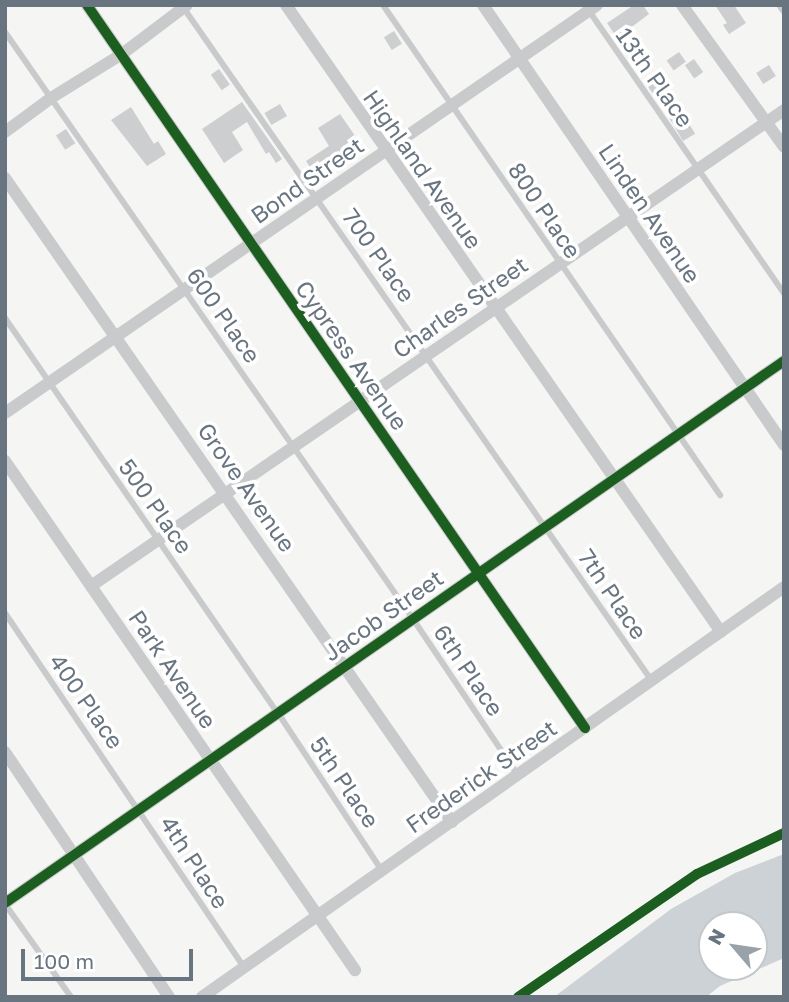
<!DOCTYPE html>
<html>
<head>
<meta charset="utf-8">
<style>
  body { margin:0 }
  #map { position:relative; width:789px; height:1002px; overflow:hidden; background:#f5f5f4; font-family:"Golos Text",sans-serif }
  div>[style] { position:absolute }
  .water>* { inset:0; background:#ccd2d5 }
  .building>* { inset:0; background:#cdcecf; transform-origin:0 0 }
  .service>* { height:6px; margin:-3px; padding:0 3px; transform-origin:3px; border-radius:3px; background:#c9cacb }
  .minor>* { height:12px; margin:-6px; padding:0 6px; transform-origin:6px; border-radius:6px; background:#c9cacb }
  .cycleway>* { height:10px; margin:-5px; padding:0 5px; transform-origin:5px; border-radius:5px; background:#1b5e20 }
  span { translate:-50% -50%; white-space:nowrap; text-align:center; line-height:1.15; -webkit-text-stroke:7px #fff; paint-order:stroke }
  .street-label { font-size:23px; color:#687580 }
  .frame { position:absolute; inset:0; border:7px solid #687580; pointer-events:none }
  .north { position:absolute; left:698px; top:911px; width:70px; height:70px; box-sizing:border-box; background:#fff; border:2px solid #c3c8cc; border-radius:50%; rotate:299deg; font-size:19px; font-weight:700; line-height:28px; text-align:center; color:#687580 }
  .north::after { content:''; display:block; margin:auto; width:24px; height:32px; background:#99a2a9; clip-path:polygon(50% 0,100% 100%,50% 72%,0 100%) }
  .scale { position:absolute; left:21px; top:949px; width:172px; height:32px; box-sizing:border-box; border:4px solid #687580; border-top:0; padding-left:9px; font-size:21px; line-height:24px; white-space:nowrap; color:#687580; -webkit-text-stroke:5px #fff; paint-order:stroke }
</style>
</head>
<body>
<div id="map">
  <div class="water">
    <i style="clip-path:polygon(evenodd,784px 854px,784px 958px,720px 986px,706px 997px,554px 997px,671px 909px,735px 873px,784px 854px,712px 925px,754px 925px,754px 967px,712px 967px,712px 925px)"></i>
  </div>
  <div class="building">
    <i style="clip-path:polygon(634px 5px,643px 5px,649px 14px,617px 38px,607px 23px)"></i>
    <i style="clip-path:polygon(715px 5px,734px 5px,746px 23px,729px 34px,723px 25px,727px 23px)"></i>
    <i style="left:394px;top:31px;width:15px;height:12px;rotate:58deg"></i>
    <i style="left:679px;top:52px;width:12px;height:15px;rotate:55deg"></i>
    <i style="left:694px;top:59px;width:16px;height:11px;rotate:55deg"></i>
    <i style="left:769px;top:65px;width:13px;height:15px;rotate:58deg"></i>
    <i style="left:219px;top:69px;width:19px;height:10px;rotate:55deg"></i>
    <i style="clip-path:polygon(652px 74px,666px 99px,660px 103px,643px 80px)"></i>
    <i style="clip-path:polygon(242px 102px,282px 159px,276px 163px,269px 152px,266px 154px,247px 122px,232px 132px,243px 150px,224px 163px,202px 129px)"></i>
    <i style="left:676px;top:102px;width:37px;height:14px;rotate:59deg"></i>
    <i style="left:280px;top:104px;width:14px;height:18px;rotate:60deg"></i>
    <i style="clip-path:polygon(131px 107px,154px 144px,158px 141px,166px 154px,147px 166px,111px 120px)"></i>
    <i style="clip-path:polygon(340px 114px,362px 146px,315px 175px,306px 161px,329px 146px,318px 128px)"></i>
    <i style="left:66px;top:129px;width:17px;height:12px;rotate:57deg"></i>
  </div>
  <div class="service">
    <i style="left:383px;top:5px;width:595px;rotate:55.48deg"></i>
    <i style="left:585px;top:5px;width:351px;rotate:55.4deg"></i>
    <i style="left:779px;top:5px;width:9px;rotate:54deg"></i>
    <i style="left:183px;top:7px;width:821px;rotate:55.17deg"></i>
    <i style="left:5px;top:32px;width:715px;rotate:55.2deg"></i>
    <i style="left:413px;top:619px;width:188px;rotate:56.1deg"></i>
    <i style="left:5px;top:318px;width:480px;rotate:55.4deg"></i>
    <i style="left:278px;top:713px;width:189px;rotate:56.6deg"></i>
    <i style="left:5px;top:613px;width:427px;rotate:56deg"></i>
    <i style="left:5px;top:904px;width:114px;rotate:54.6deg"></i>
  </div>
  <div class="minor">
    <i style="left:87px;top:5px;width:878px;rotate:55.44deg"></i>
    <i style="left:286px;top:5px;width:763px;rotate:55.25deg"></i>
    <i style="left:483px;top:5px;width:533px;rotate:55.62deg"></i>
    <i style="left:682px;top:5px;width:175px;rotate:54.3deg"></i>
    <i style="left:5px;top:132px;width:57px;rotate:-36.5deg"></i>
    <i style="left:51px;top:98px;width:84px;rotate:-31.8deg"></i>
    <i style="left:122px;top:54px;width:81px;rotate:-37deg"></i>
    <i style="left:5px;top:178px;width:784px;rotate:55.24deg"></i>
    <i style="left:5px;top:413px;width:719px;rotate:-34.57deg"></i>
    <i style="left:5px;top:461px;width:618px;rotate:55.49deg"></i>
    <i style="left:91px;top:586px;width:841px;rotate:-34.48deg"></i>
    <i style="left:5px;top:752px;width:295px;rotate:56.2deg"></i>
    <i style="left:5px;top:903px;width:949px;rotate:-34.83deg"></i>
    <i style="left:202px;top:997px;width:712px;rotate:-35.16deg"></i>
  </div>
  <div class="cycleway">
    <i style="left:87px;top:5px;width:878px;rotate:55.44deg"></i>
    <i style="left:5px;top:903px;width:949px;rotate:-34.83deg"></i>
    <i style="left:518px;top:997px;width:217px;rotate:-34.5deg"></i>
    <i style="left:697px;top:874px;width:96px;rotate:-25.2deg"></i>
  </div>
  <div class="street-label">
    <span style="left:655px;top:77px;rotate:55deg">13th Place</span>
    <span style="left:423px;top:169px;rotate:55deg">Highland Avenue</span>
    <span style="left:307px;top:180px;rotate:-35deg">Bond Street</span>
    <span style="left:545px;top:210px;rotate:56deg">800 Place</span>
    <span style="left:650px;top:213px;rotate:56deg">Linden Avenue</span>
    <span style="left:379px;top:255px;rotate:55deg">700 Place</span>
    <span style="left:460px;top:307px;rotate:-35deg">Charles Street</span>
    <span style="left:224px;top:315px;rotate:55deg">600 Place</span>
    <span style="left:352px;top:355px;rotate:55deg">Cypress Avenue</span>
    <span style="left:247px;top:487px;rotate:55deg">Grove Avenue</span>
    <span style="left:156px;top:506px;rotate:55deg">500 Place</span>
    <span style="left:613px;top:594px;rotate:56deg">7th Place</span>
    <span style="left:383px;top:615px;rotate:-35deg">Jacob Street</span>
    <span style="left:173px;top:669px;rotate:56deg">Park Avenue</span>
    <span style="left:469px;top:670px;rotate:56deg">6th Place</span>
    <span style="left:87px;top:701px;rotate:55deg">400 Place</span>
    <span style="left:481px;top:776px;rotate:-35deg">Frederick Street</span>
    <span style="left:345px;top:782px;rotate:56deg">5th Place</span>
    <span style="left:195px;top:862px;rotate:57deg">4th Place</span>
  </div>
  <div class="frame"></div>
  <div class="north">N</div>
  <div class="scale">100 m</div>
</div>
</body>
</html>
